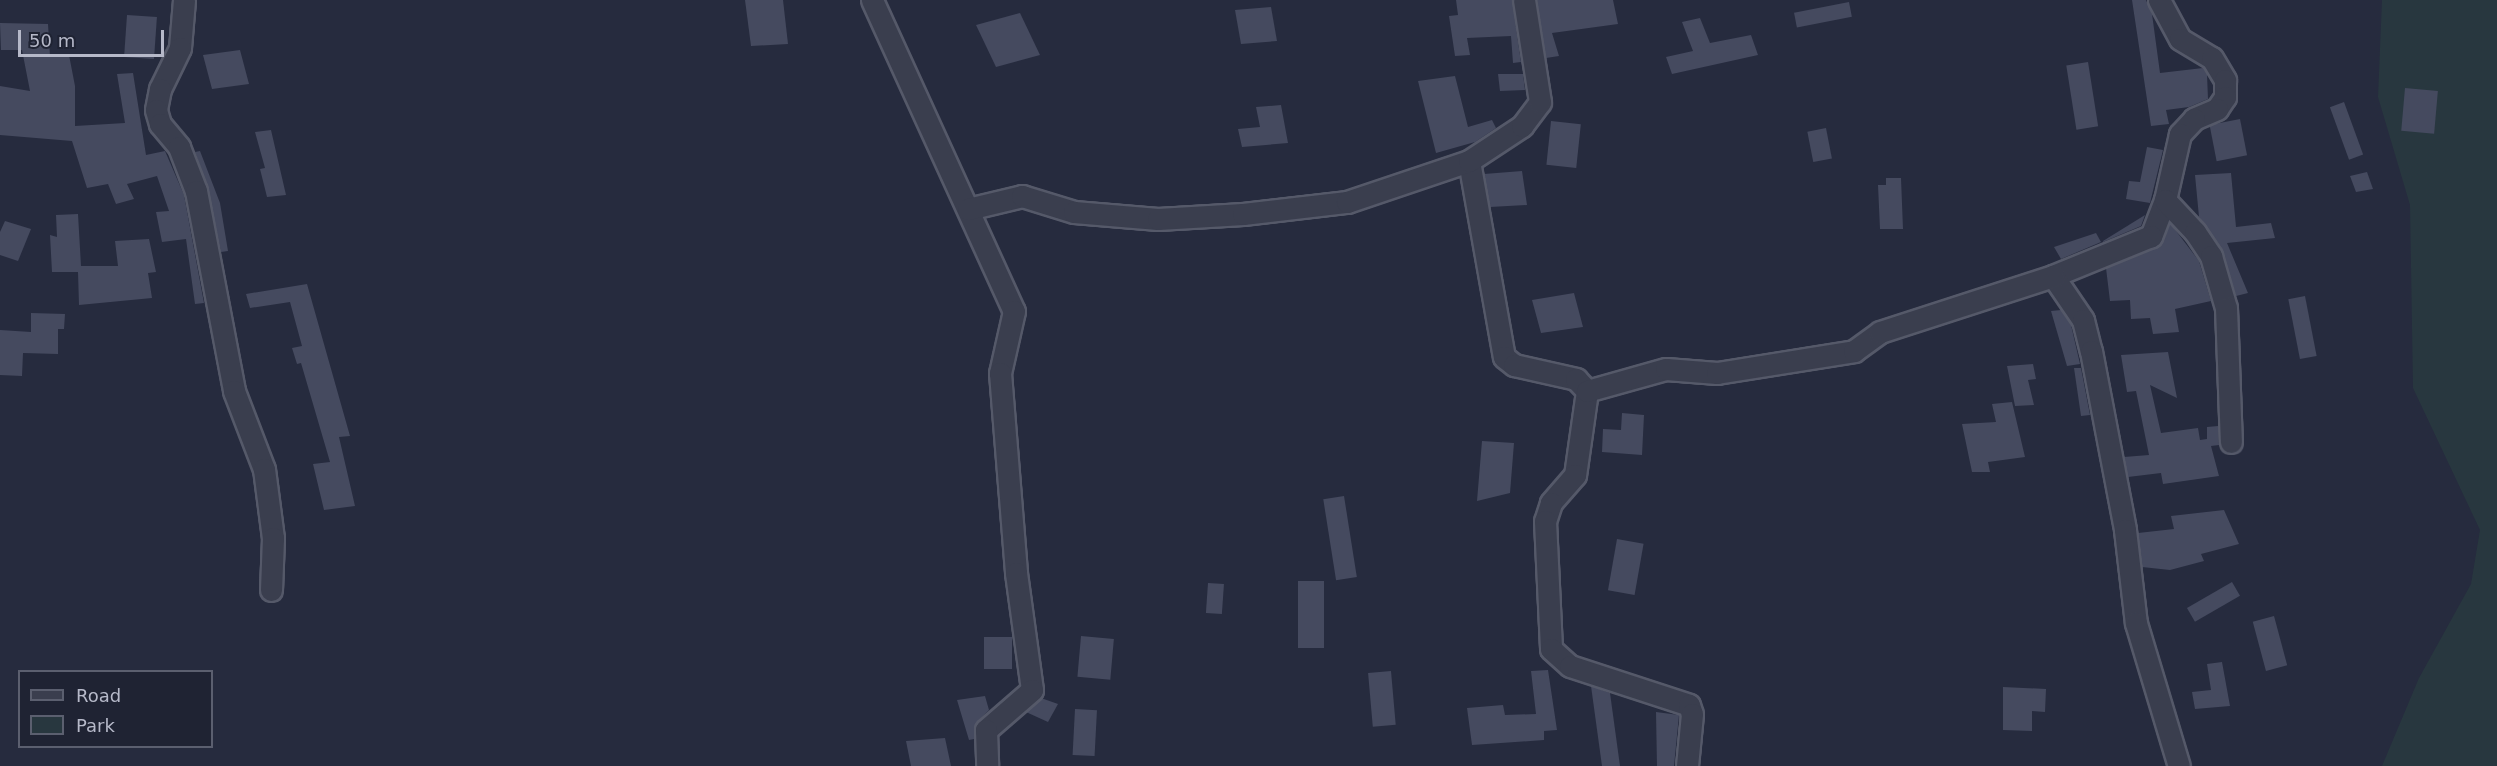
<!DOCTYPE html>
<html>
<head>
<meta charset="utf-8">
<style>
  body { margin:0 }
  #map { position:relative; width:2497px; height:766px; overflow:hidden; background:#262b3e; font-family:"DejaVu Sans",sans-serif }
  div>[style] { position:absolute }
  .green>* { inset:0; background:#28373f }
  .building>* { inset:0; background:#454a5f; transform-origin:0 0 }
  .roads { filter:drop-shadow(2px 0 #555969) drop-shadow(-2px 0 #555969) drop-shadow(0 2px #555969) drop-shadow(0 -2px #555969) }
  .minor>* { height:21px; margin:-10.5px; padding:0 10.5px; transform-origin:10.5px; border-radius:10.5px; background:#3a3e4e }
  span { translate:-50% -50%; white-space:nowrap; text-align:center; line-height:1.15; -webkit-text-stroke:6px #1f2333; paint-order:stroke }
  .legend { position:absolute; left:18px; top:670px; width:195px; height:78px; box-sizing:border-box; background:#1f2333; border:2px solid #5b5f6f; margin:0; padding:8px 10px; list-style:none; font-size:18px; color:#b6b9c9 }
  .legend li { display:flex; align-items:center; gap:12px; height:30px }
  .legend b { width:30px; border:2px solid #5b5f6f }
  .scale { position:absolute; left:18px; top:30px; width:146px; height:27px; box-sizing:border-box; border:3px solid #b6b9c9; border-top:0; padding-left:8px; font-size:18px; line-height:21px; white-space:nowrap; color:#b6b9c9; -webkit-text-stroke:4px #1f2333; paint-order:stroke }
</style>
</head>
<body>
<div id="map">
  <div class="green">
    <i style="clip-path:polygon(2382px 0,2497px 0,2497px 766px,2382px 766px,2419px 678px,2471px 584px,2480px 530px,2413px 388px,2410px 205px,2378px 97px)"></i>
  </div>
  <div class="building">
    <i style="clip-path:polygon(745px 0,783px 0,788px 44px,751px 46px)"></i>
    <i style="clip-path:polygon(1456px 0,1512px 0,1521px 62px,1513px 63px,1511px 36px,1467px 38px,1470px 55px,1455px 56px,1449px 16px,1458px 15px)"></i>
    <i style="clip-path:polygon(1537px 0,1613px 0,1618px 24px,1552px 33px,1559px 56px,1546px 58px)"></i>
    <i style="clip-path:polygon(2132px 0,2146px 0,2152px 14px,2160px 73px,2203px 68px,2207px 74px,2208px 99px,2189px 107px,2166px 110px,2169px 124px,2151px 126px)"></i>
    <i style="left:1849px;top:2px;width:15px;height:56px;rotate:79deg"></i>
    <i style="clip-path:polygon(1271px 7px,1277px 41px,1241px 44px,1235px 10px)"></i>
    <i style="clip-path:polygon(1020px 13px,1040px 55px,996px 67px,976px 25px)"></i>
    <i style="left:127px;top:15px;width:30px;height:42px;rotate:4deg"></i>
    <i style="clip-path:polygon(1700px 18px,1710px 43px,1751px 35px,1758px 55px,1672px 74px,1666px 57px,1693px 51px,1682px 22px)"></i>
    <i style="clip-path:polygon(0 23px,48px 24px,50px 56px,69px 55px,75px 86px,75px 126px,125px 123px,117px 74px,133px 73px,146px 155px,165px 151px,184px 195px,204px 303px,195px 304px,186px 239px,162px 242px,156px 212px,169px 211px,157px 176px,127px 184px,134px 199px,116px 204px,108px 184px,87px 188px,72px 141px,0 135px,0 86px,30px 91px,22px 50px,1px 50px)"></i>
    <i style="clip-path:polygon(240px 50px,249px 84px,212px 89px,203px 55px)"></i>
    <i style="left:2088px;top:62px;width:65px;height:22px;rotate:81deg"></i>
    <i style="clip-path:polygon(1498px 74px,1523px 74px,1525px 90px,1500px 91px)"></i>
    <i style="clip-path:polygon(1455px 76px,1468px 127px,1492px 120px,1496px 128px,1475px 142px,1436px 153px,1418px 81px)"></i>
    <i style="left:2405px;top:88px;width:33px;height:43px;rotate:5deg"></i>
    <i style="left:2344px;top:102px;width:56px;height:15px;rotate:70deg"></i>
    <i style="clip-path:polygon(1281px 105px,1288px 143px,1242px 147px,1238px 129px,1260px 127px,1256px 107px)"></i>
    <i style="left:2240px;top:119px;width:37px;height:31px;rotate:79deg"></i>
    <i style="left:1551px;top:121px;width:30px;height:44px;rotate:6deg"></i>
    <i style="left:1826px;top:128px;width:31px;height:19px;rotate:79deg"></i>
    <i style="clip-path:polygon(271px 130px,286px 195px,267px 197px,260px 169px,265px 168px,255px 132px)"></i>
    <i style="clip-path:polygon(2147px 147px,2163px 150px,2150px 203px,2126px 199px,2129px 181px,2140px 182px)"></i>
    <i style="clip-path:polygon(200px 151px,220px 203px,228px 251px,221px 252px,208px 188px,195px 152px)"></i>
    <i style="clip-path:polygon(1522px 171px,1527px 205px,1490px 207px,1484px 174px)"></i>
    <i style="clip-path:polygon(2367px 172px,2373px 189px,2356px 192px,2350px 176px)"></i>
    <i style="clip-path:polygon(2231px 173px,2236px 227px,2271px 223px,2275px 238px,2227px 243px,2248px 293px,2236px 296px,2222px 249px,2199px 217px,2195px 175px)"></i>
    <i style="clip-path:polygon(1886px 178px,1901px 178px,1903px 229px,1880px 229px,1878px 185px,1886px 185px)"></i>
    <i style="clip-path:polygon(78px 214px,81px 266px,118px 266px,115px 241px,149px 239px,156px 272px,148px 273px,152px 298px,79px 305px,78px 272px,52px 272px,50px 235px,57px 237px,56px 215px)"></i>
    <i style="clip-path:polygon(2145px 215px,2141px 226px,2103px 242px,2103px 241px)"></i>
    <i style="clip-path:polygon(5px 221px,31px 229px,18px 261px,0 255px,0 232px)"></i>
    <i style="clip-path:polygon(2170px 223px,2199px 261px,2211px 301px,2175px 309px,2179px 332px,2153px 334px,2150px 318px,2131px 319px,2130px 300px,2110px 301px,2106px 268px,2160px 245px)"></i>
    <i style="clip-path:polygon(2096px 233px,2101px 242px,2061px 259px,2054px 247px)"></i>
    <i style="clip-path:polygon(307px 284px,350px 436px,339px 437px,355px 506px,324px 510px,313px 464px,330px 462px,301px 363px,297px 364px,292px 348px,302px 346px,290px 302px,250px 308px,246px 294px)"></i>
    <i style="clip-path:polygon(1574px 293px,1583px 327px,1541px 333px,1532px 300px)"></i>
    <i style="left:2305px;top:296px;width:61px;height:17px;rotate:79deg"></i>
    <i style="clip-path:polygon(2061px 310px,2071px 325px,2080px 364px,2067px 366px,2051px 311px)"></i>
    <i style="clip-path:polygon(31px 313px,65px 314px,64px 329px,58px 329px,58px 354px,23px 353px,22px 376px,0 375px,0 330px,31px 332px)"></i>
    <i style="clip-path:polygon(2168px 352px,2177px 398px,2150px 385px,2161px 433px,2198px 428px,2200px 440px,2207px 439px,2207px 427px,2218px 426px,2219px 445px,2211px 446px,2219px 476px,2163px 484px,2161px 473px,2128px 477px,2124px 457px,2149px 455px,2136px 391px,2127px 392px,2121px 355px)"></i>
    <i style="clip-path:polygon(2033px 364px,2036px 379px,2028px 380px,2034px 405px,2015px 406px,2007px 366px)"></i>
    <i style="clip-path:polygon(2074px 368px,2081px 368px,2090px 415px,2081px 416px)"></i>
    <i style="clip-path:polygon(2012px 402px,2025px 457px,1988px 462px,1990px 472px,1972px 472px,1962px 424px,1996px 422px,1992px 404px)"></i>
    <i style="clip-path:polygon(1622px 413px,1644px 415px,1642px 455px,1602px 452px,1603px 429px,1621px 430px)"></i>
    <i style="clip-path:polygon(1482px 441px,1514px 443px,1510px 493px,1477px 501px)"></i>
    <i style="left:1344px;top:496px;width:82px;height:21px;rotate:81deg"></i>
    <i style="clip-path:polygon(2224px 510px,2239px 544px,2201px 554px,2204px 561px,2170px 570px,2142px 567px,2138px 533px,2174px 529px,2171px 516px)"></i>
    <i style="left:1617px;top:539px;width:27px;height:52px;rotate:10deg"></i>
    <i style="left:1298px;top:581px;width:26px;height:67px"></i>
    <i style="left:2232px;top:582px;width:16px;height:52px;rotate:60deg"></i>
    <i style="left:1208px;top:583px;width:16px;height:30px;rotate:4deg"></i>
    <i style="left:2274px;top:616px;width:51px;height:22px;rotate:75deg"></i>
    <i style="left:1081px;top:636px;width:33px;height:41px;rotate:5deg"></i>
    <i style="left:984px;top:637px;width:28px;height:32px"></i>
    <i style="clip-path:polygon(2222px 662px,2230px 706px,2195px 709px,2192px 692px,2211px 690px,2207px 664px)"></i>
    <i style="clip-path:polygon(1548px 670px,1557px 730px,1544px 731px,1544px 740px,1472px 745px,1467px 708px,1503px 705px,1505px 715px,1536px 714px,1531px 671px)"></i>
    <i style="left:1391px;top:671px;width:54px;height:23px;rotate:85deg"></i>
    <i style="clip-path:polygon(1591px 686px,1610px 693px,1620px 766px,1602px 766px)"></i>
    <i style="clip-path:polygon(2003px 687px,2046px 689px,2045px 712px,2032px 711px,2032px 731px,2003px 730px)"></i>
    <i style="clip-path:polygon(985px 696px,989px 710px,975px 724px,974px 739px,969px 740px,957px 700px)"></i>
    <i style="clip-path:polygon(1041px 698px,1058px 704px,1048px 722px,1026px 712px)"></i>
    <i style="left:1075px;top:709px;width:22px;height:46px;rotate:3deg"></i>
    <i style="clip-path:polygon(1656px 712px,1679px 715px,1674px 766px,1657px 766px)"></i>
    <i style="clip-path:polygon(945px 738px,951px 766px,911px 766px,906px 741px)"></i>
  </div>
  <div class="roads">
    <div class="minor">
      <i style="left:184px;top:0;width:48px;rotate:94.8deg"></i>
      <i style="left:180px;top:48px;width:46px;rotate:116deg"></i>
      <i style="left:160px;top:89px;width:21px;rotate:101deg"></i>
      <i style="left:156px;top:110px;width:15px;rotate:74deg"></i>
      <i style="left:160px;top:124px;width:30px;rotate:50deg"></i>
      <i style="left:179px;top:147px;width:47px;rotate:68.9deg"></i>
      <i style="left:196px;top:191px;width:204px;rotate:79.2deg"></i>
      <i style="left:234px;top:391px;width:84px;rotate:69deg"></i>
      <i style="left:264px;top:469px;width:70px;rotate:82.6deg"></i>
      <i style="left:273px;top:538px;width:52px;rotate:92.2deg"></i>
      <i style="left:872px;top:0;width:342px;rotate:65.5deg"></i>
      <i style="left:1014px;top:311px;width:64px;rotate:102.7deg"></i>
      <i style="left:1000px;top:373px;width:201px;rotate:85.4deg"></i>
      <i style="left:1016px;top:573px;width:118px;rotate:82.2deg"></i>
      <i style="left:1032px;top:690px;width:61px;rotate:139deg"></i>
      <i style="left:986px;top:730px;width:36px;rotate:88deg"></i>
      <i style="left:2159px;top:0;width:44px;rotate:61.7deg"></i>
      <i style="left:2180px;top:39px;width:37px;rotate:31deg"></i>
      <i style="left:2212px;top:58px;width:26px;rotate:59deg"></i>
      <i style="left:2225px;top:80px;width:17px;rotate:90deg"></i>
      <i style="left:2225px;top:97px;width:14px;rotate:124deg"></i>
      <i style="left:2217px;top:109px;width:25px;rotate:157deg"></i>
      <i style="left:2194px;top:119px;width:21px;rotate:133deg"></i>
      <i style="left:2180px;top:134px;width:68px;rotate:102.8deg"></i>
      <i style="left:2165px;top:200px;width:39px;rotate:111deg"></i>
      <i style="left:2151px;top:236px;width:106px;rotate:157.8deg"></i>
      <i style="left:2053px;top:276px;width:53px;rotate:55.7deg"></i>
      <i style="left:2083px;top:320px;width:32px;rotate:76deg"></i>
      <i style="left:2091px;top:351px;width:182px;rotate:79.2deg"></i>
      <i style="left:2125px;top:530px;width:94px;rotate:83.3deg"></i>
      <i style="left:2136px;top:623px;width:149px;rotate:73.3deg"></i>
      <i style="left:1469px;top:161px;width:199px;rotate:79.9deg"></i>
      <i style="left:1504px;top:357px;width:13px;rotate:39deg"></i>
      <i style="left:1514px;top:365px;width:64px;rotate:12.7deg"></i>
      <i style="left:1576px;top:379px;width:16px;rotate:47deg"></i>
      <i style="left:1587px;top:391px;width:85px;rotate:98.1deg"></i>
      <i style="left:1575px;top:475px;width:37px;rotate:131deg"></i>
      <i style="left:1551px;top:503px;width:19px;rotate:108deg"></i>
      <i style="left:1545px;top:521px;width:128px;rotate:87.3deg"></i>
      <i style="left:1551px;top:649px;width:25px;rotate:42deg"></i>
      <i style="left:1570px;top:666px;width:125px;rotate:18.1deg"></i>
      <i style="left:1689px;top:705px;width:9px;rotate:72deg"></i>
      <i style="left:1692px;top:714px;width:52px;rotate:95.5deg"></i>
      <i style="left:2165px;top:200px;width:44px;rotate:46.8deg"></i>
      <i style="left:2195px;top:232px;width:29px;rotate:56deg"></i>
      <i style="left:2211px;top:256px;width:54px;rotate:73.9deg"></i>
      <i style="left:2226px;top:308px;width:134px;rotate:87.9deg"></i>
      <i style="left:968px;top:209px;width:56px;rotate:-13.5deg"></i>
      <i style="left:1022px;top:196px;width:54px;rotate:17.1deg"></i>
      <i style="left:1074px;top:212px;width:84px;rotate:4.8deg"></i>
      <i style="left:1158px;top:219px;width:85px;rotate:-3.4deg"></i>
      <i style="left:1243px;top:214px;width:105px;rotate:-6.6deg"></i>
      <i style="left:1347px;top:202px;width:129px;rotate:-18.6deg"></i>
      <i style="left:1469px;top:161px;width:64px;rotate:-33.4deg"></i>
      <i style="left:1522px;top:126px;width:30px;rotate:-53deg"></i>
      <i style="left:1540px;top:102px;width:103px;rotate:-98.9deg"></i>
      <i style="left:1587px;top:391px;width:82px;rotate:-15.6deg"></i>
      <i style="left:1666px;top:369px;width:51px;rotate:4.5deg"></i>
      <i style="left:1717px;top:373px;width:139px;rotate:-9.1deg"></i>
      <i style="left:1854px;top:351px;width:32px;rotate:-36deg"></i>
      <i style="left:1880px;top:332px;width:182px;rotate:-17.9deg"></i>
    </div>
  </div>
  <ul class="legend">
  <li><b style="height:8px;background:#3a3e4e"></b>Road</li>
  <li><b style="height:16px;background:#28373f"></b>Park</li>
  </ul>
  <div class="scale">50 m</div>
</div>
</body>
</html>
